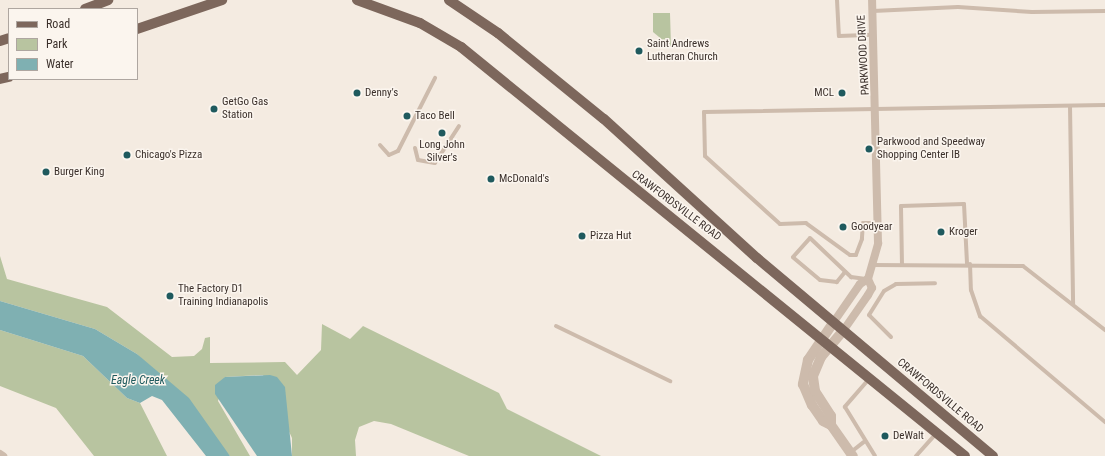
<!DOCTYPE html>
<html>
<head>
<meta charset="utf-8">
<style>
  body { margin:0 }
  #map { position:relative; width:1105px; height:456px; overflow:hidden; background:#f4ebe1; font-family:"Roboto Condensed",sans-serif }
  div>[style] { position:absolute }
  .green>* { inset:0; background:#b8c4a0 }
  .water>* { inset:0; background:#7fb0b2 }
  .service>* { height:4px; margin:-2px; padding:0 2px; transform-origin:2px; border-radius:2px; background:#cdbbac }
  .minor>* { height:8px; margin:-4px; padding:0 4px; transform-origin:4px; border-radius:4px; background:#cdbbac }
  .tertiary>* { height:10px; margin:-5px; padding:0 5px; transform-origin:5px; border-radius:5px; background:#cdbbac }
  .primary>* { height:10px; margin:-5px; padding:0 5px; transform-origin:5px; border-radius:5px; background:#7d675c }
  .dots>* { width:11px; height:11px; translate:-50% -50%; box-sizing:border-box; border:2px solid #fbf5ee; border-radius:50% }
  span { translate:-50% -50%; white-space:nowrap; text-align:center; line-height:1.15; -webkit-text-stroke:3px #fbf5ee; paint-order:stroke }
  .poi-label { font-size:11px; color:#3b302b }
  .left { translate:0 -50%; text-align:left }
  .right { translate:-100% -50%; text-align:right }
  .street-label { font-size:11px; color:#3b302b }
  .water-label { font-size:12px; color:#1f5a5e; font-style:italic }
  .legend { position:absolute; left:8px; top:8px; width:130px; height:72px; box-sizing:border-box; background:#fbf5ee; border:1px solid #aea6a0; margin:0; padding:5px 7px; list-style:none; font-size:12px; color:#3b302b }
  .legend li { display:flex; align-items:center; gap:8px; height:20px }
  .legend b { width:20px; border:1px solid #aea6a0 }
</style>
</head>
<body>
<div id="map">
  <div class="green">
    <i style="clip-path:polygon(653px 13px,670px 13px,671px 47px,653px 32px)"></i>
    <i style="clip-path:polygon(0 256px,7px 279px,107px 307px,172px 357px,194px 356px,202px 349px,205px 338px,210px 337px,210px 363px,285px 362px,297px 375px,321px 350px,322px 324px,350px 339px,363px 326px,499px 393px,507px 409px,601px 456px,469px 456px,391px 424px,374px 421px,359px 427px,355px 440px,356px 456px,292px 456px,292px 438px,263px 375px,225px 377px,218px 401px,250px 456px,230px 456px,137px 354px,95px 329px,0 301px)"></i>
    <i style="clip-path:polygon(0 330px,83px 356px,127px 398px,140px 403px,167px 456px,94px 456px,56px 408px,0 386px)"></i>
  </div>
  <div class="water">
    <i style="clip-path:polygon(0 301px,95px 329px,137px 354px,189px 398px,230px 456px,206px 456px,162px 400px,152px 396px,140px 403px,127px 398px,83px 356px,0 330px)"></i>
    <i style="clip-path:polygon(270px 375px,277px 377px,285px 387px,292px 456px,257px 456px,215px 394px,215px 385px,225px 377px)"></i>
  </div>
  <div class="service">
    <i style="left:837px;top:0;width:36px;rotate:87deg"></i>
    <i style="left:839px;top:36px;width:34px;rotate:-2deg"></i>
    <i style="left:873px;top:11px;width:85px;rotate:-2.7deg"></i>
    <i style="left:958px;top:7px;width:74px;rotate:3.9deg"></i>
    <i style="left:1032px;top:12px;width:73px;rotate:-0.8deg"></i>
    <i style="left:1070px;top:106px;width:198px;rotate:89.1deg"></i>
    <i style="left:380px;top:145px;width:13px;rotate:48deg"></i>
    <i style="left:389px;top:155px;width:10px;rotate:-24deg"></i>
    <i style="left:398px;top:151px;width:82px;rotate:-63.1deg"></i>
    <i style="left:415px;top:148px;width:12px;rotate:76deg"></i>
    <i style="left:418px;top:160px;width:17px;rotate:10deg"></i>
    <i style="left:435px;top:163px;width:44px;rotate:-57deg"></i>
    <i style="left:877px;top:223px;width:14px;rotate:180deg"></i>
    <i style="left:863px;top:223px;width:16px;rotate:94deg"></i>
    <i style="left:862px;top:239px;width:17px;rotate:111deg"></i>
    <i style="left:856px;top:255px;width:6px;rotate:180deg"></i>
    <i style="left:850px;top:255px;width:54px;rotate:-144deg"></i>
    <i style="left:806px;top:223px;width:26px;rotate:178deg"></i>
    <i style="left:780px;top:224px;width:101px;rotate:-137.8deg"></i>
    <i style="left:705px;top:156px;width:44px;rotate:-91.3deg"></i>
    <i style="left:704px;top:112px;width:401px;rotate:-1deg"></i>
    <i style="left:970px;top:264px;width:26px;rotate:88deg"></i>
    <i style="left:971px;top:290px;width:28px;rotate:71deg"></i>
    <i style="left:980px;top:316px;width:164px;rotate:40.3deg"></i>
    <i style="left:873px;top:265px;width:150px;rotate:0.4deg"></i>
    <i style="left:1023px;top:266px;width:104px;rotate:38deg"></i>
    <i style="left:902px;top:265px;width:59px;rotate:-91deg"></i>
    <i style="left:901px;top:206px;width:63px;rotate:-1.8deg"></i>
    <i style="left:964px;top:204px;width:60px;rotate:87.1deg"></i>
    <i style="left:845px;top:272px;width:13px;rotate:129deg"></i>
    <i style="left:837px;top:282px;width:17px;rotate:-173deg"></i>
    <i style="left:820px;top:280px;width:35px;rotate:-140deg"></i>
    <i style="left:793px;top:257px;width:25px;rotate:-48deg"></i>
    <i style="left:810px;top:238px;width:57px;rotate:43.6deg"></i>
    <i style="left:851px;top:277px;width:15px;rotate:8deg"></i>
    <i style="left:556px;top:326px;width:127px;rotate:25.8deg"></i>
    <i style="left:891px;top:337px;width:31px;rotate:-135deg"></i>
    <i style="left:869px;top:315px;width:28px;rotate:-58deg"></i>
    <i style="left:884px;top:291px;width:14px;rotate:-30deg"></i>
    <i style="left:896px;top:284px;width:39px;rotate:-1deg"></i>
    <i style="left:869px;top:379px;width:37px;rotate:131deg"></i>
    <i style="left:845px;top:407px;width:57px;rotate:58.5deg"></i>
    <i style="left:851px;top:452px;width:16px;rotate:-38deg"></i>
    <i style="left:916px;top:456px;width:31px;rotate:-48deg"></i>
  </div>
  <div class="minor">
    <i style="left:833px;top:323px;width:47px;rotate:-55.3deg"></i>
    <i style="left:860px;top:284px;width:9px;rotate:-32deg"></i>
    <i style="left:868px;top:279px;width:37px;rotate:-74deg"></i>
    <i style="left:878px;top:243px;width:243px;rotate:-91.4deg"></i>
    <i style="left:843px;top:331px;width:44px;rotate:-55.2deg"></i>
    <i style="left:868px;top:295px;width:8px;rotate:-60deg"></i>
    <i style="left:872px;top:288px;width:10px;rotate:-114deg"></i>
    <i style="left:0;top:454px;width:4px;rotate:34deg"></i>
  </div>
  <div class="tertiary">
    <i style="left:833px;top:323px;width:45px;rotate:124deg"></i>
    <i style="left:808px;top:360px;width:25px;rotate:102deg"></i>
    <i style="left:803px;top:384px;width:23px;rotate:67deg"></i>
    <i style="left:812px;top:405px;width:19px;rotate:55deg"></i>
    <i style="left:823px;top:421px;width:9px;rotate:27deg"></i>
    <i style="left:831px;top:425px;width:38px;rotate:55deg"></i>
    <i style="left:831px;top:425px;width:9px;rotate:-90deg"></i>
    <i style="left:831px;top:416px;width:30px;rotate:-123deg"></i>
    <i style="left:815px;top:391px;width:15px;rotate:-98deg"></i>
    <i style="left:813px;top:376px;width:21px;rotate:-67deg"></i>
    <i style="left:821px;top:357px;width:34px;rotate:-50deg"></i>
  </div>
  <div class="primary">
    <i style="left:357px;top:0;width:67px;rotate:20.1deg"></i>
    <i style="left:420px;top:23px;width:48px;rotate:30.3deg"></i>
    <i style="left:461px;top:47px;width:649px;rotate:39.06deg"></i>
    <i style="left:449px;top:0;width:59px;rotate:34deg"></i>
    <i style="left:498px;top:33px;width:136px;rotate:39.1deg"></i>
    <i style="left:604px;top:119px;width:207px;rotate:42.3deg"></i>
    <i style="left:757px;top:258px;width:308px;rotate:40deg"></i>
    <i style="left:85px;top:9px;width:25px;rotate:-21deg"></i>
    <i style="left:137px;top:29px;width:90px;rotate:-18.8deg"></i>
    <i style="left:0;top:41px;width:9px;rotate:-18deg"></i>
    <i style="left:0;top:79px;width:9px;rotate:-13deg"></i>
  </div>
  <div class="dots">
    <i style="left:639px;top:51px;background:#1f5a5e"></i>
    <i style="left:357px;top:93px;background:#1f5a5e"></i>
    <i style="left:842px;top:93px;background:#1f5a5e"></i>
    <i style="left:214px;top:109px;background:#1f5a5e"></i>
    <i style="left:407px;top:116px;background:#1f5a5e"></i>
    <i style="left:442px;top:133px;background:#1f5a5e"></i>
    <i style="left:869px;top:149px;background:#1f5a5e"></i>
    <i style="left:127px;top:155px;background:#1f5a5e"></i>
    <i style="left:46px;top:172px;background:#1f5a5e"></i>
    <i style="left:491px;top:179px;background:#1f5a5e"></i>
    <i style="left:843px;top:227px;background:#1f5a5e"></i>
    <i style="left:941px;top:232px;background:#1f5a5e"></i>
    <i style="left:582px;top:236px;background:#1f5a5e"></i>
    <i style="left:170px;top:296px;background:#1f5a5e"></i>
    <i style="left:885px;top:436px;background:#1f5a5e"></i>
  </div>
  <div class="poi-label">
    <span class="left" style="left:647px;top:51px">Saint Andrews<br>Lutheran Church</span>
    <span class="left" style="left:365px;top:93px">Denny's</span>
    <span class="right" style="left:834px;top:93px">MCL</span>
    <span class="left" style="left:222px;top:109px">GetGo Gas<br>Station</span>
    <span class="left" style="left:415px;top:116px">Taco Bell</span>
    <span class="left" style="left:877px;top:149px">Parkwood and Speedway<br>Shopping Center IB</span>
    <span style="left:442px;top:152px">Long John<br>Silver's</span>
    <span class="left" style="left:135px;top:155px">Chicago's Pizza</span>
    <span class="left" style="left:54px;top:172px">Burger King</span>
    <span class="left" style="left:499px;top:179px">McDonald's</span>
    <span class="left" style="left:851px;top:227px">Goodyear</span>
    <span class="left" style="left:949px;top:232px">Kroger</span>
    <span class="left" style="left:590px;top:236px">Pizza Hut</span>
    <span class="left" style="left:178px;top:296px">The Factory D1<br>Training Indianapolis</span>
    <span class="left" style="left:893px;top:436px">DeWalt</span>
  </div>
  <div class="street-label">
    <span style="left:864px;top:55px;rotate:-93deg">PARKWOOD DRIVE</span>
    <span style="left:676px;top:206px;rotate:37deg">CRAWFORDSVILLE ROAD</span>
    <span style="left:940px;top:396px;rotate:40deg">CRAWFORDSVILLE ROAD</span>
  </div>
  <div class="water-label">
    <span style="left:138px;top:381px">Eagle Creek</span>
  </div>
  <ul class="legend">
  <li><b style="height:5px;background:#7d675c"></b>Road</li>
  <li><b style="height:11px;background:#b8c4a0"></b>Park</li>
  <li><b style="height:11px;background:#7fb0b2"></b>Water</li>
  </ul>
</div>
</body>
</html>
